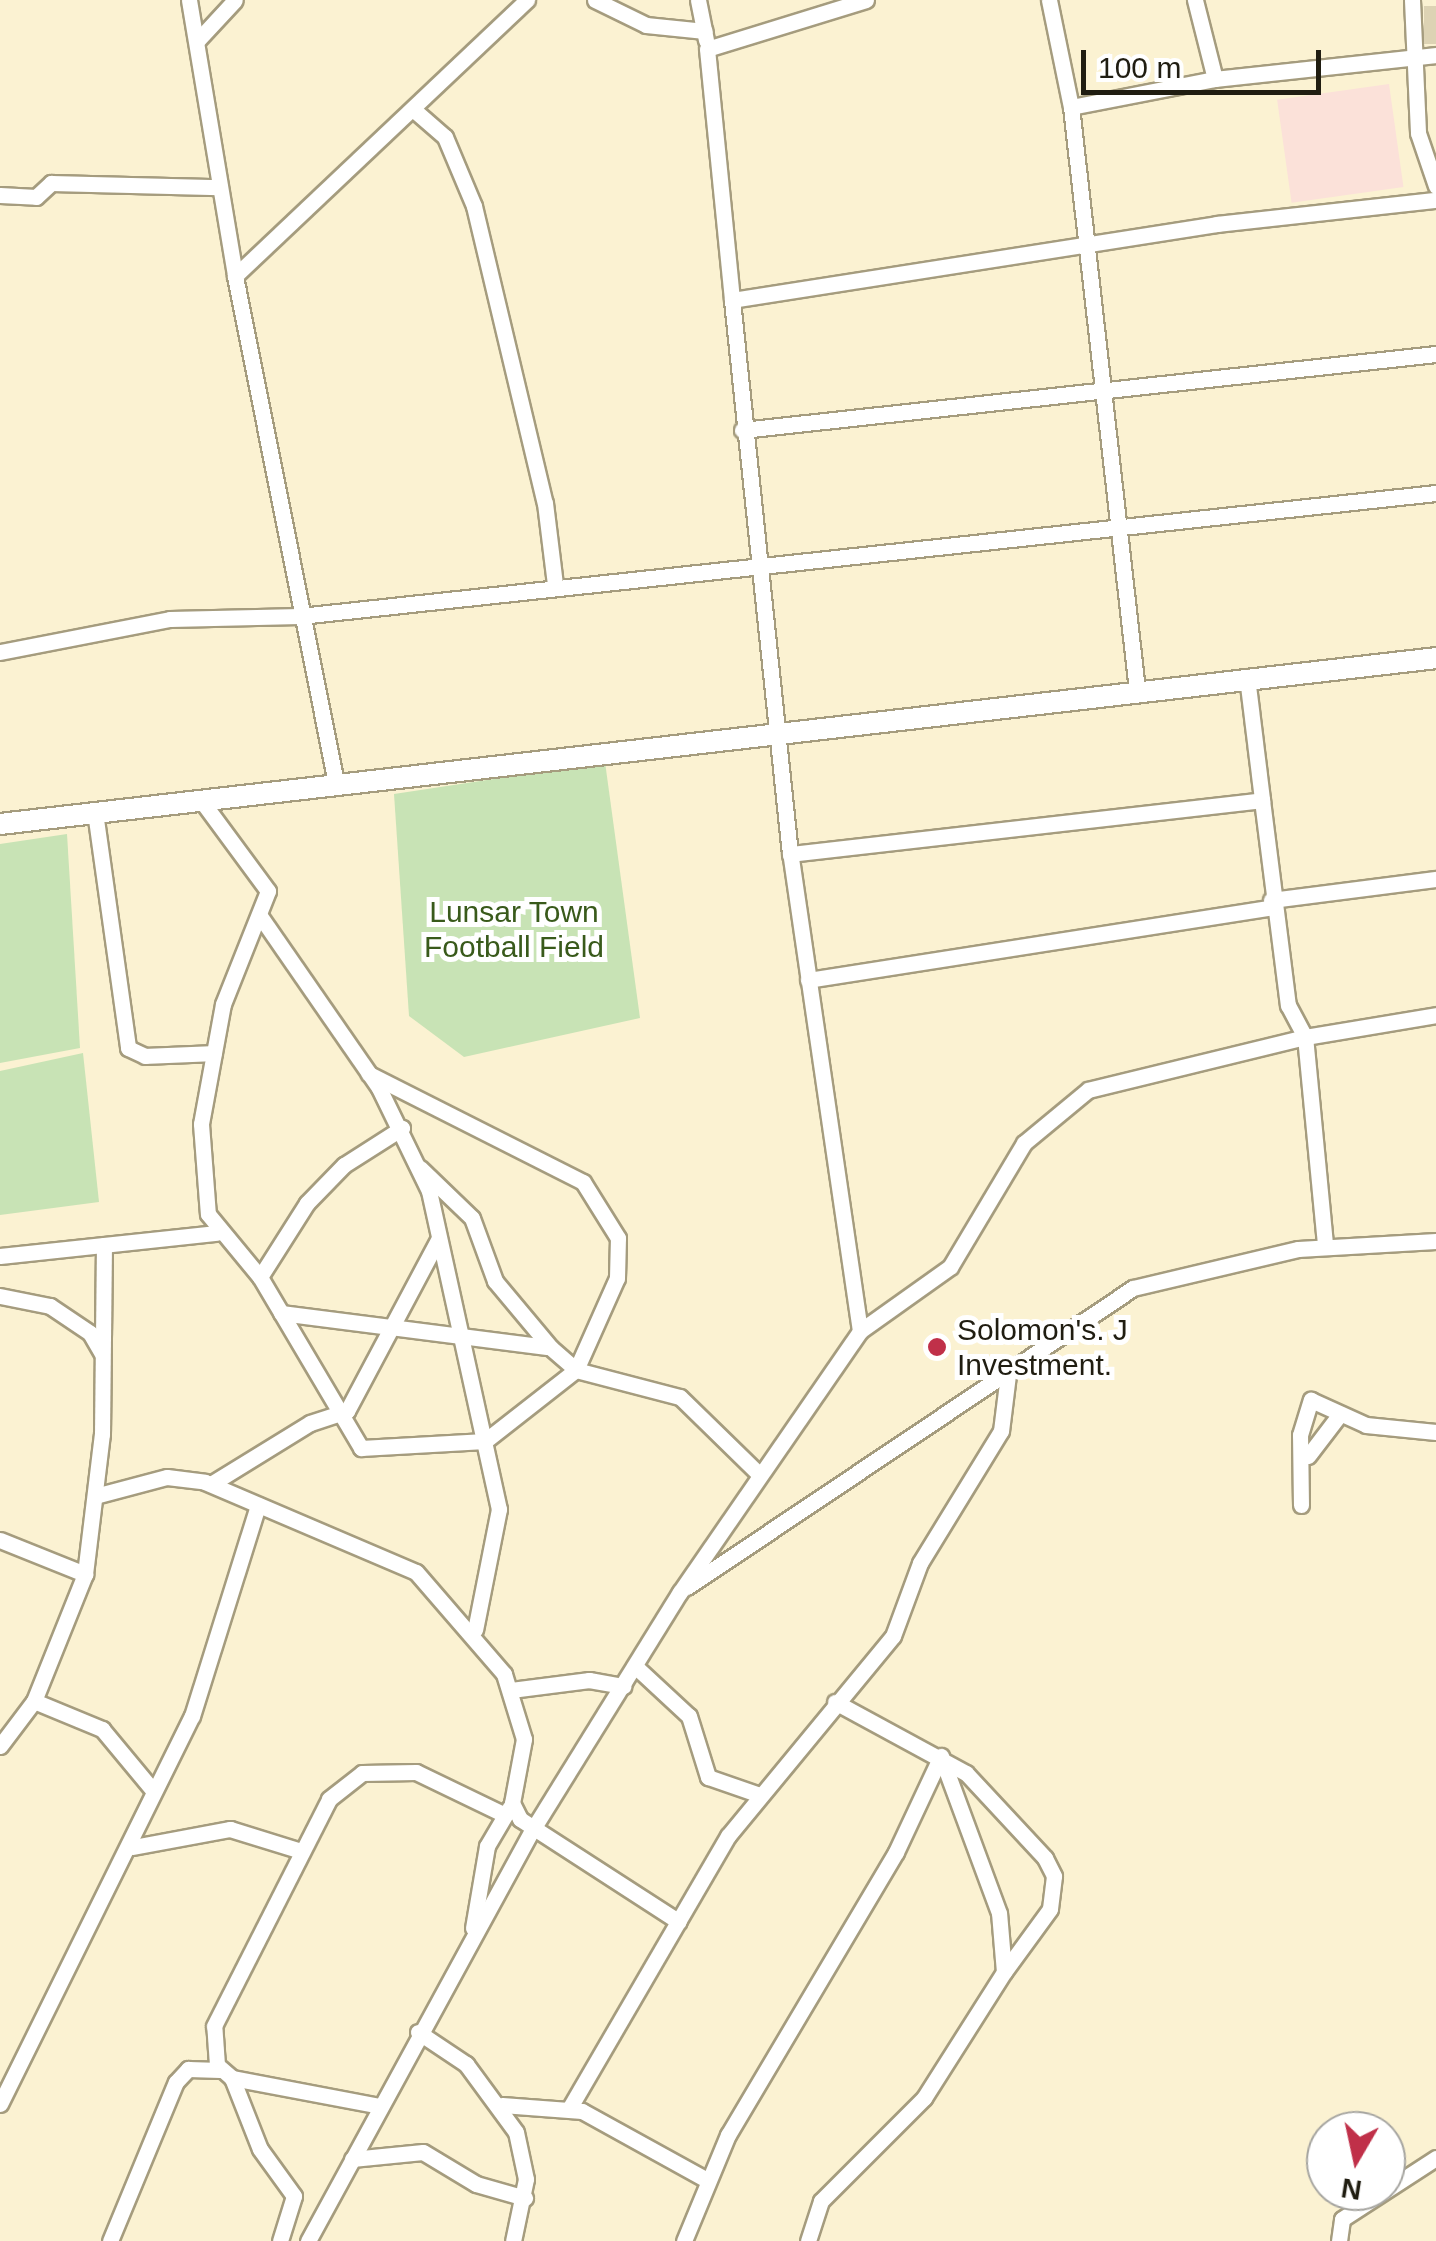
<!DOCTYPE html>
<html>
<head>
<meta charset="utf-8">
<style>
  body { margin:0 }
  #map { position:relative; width:1436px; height:2241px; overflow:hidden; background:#fbf2d2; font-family:Arial,sans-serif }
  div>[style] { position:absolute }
  .commercial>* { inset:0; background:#fbe1d9; transform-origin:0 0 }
  .green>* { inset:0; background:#c8e3b5 }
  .building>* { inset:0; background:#ddd3b4; transform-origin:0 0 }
  .roads { filter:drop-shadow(2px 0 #a59c7e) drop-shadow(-2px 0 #a59c7e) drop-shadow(0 2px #a59c7e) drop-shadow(0 -2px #a59c7e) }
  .minor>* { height:15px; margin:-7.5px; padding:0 7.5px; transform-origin:7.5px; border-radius:7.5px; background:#fff }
  .tertiary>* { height:20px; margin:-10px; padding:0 10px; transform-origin:10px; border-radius:10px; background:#fff }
  .dots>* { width:28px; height:28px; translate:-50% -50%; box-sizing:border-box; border:5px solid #fff; border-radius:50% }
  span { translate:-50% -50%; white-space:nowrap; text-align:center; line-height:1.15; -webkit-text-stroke:10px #fff; paint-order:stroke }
  .park-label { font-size:30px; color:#395a1b }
  .poi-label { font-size:30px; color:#201d11 }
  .left { translate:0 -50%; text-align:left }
  .north { position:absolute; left:1306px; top:2111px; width:100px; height:100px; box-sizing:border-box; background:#fff; border:2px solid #a6a5a0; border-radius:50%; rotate:189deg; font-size:28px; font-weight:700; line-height:40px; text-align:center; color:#201d11 }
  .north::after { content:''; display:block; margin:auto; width:35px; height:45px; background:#c03049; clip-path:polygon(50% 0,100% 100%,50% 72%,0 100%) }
  .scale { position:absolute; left:1081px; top:50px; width:240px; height:45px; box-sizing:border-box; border:5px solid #201d11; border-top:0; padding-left:12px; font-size:30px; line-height:35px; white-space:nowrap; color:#201d11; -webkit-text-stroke:8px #fff; paint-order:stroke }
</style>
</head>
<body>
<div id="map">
  <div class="commercial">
    <i style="left:1389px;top:84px;width:104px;height:113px;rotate:82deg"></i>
  </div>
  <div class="green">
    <i style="clip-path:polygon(605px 762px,640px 1018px,464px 1057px,409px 1016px,394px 794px)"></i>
    <i style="clip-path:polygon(67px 834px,80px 1048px,0 1063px,0 844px)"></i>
    <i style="clip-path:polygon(83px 1053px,99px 1202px,0 1215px,0 1071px)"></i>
  </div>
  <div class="building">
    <i style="left:1436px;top:6px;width:38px;height:12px;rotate:90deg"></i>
  </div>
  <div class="roads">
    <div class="minor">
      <i style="left:189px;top:0;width:280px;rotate:80.5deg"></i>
      <i style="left:595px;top:0;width:57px;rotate:26.1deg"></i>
      <i style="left:646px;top:25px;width:59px;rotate:5.8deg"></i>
      <i style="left:698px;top:0;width:41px;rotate:78.7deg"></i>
      <i style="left:866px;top:0;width:166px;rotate:162.9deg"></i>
      <i style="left:707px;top:49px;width:252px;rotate:84.3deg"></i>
      <i style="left:732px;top:300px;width:491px;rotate:-8.9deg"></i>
      <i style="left:1217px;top:224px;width:220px;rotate:-6.3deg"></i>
      <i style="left:1049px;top:0;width:109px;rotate:78.4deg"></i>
      <i style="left:1071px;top:107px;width:587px;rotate:83.54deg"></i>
      <i style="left:1195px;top:0;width:81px;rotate:75.8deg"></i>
      <i style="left:1412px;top:0;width:133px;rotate:87.4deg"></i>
      <i style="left:1418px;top:133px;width:56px;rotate:71.2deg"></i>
      <i style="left:198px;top:40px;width:54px;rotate:-47.2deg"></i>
      <i style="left:1071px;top:107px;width:147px;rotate:-11deg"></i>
      <i style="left:1215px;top:79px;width:222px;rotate:-6.2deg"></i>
      <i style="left:414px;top:110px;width:41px;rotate:41.1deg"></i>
      <i style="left:445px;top:137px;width:75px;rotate:67.2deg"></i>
      <i style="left:474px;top:206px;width:305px;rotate:76.6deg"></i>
      <i style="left:545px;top:503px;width:82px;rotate:83deg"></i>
      <i style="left:0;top:195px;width:36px;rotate:3deg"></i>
      <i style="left:36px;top:197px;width:21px;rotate:-43deg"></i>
      <i style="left:51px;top:183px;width:169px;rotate:1.4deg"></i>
      <i style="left:742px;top:430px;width:698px;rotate:-6.25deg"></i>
      <i style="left:0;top:652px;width:173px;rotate:-11deg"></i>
      <i style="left:170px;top:619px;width:130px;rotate:-1.3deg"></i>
      <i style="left:300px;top:616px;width:1143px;rotate:-6.18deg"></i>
      <i style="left:1247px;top:677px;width:124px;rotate:83deg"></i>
      <i style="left:336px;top:783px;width:517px;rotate:-101.27deg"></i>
      <i style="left:235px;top:276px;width:402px;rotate:-43.4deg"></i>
      <i style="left:201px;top:800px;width:113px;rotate:53.6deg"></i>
      <i style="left:268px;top:891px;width:122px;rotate:111.7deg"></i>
      <i style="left:223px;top:1004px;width:122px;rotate:100.4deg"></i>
      <i style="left:201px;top:1124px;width:90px;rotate:85.6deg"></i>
      <i style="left:208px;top:1214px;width:82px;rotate:50.5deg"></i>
      <i style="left:260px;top:1277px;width:199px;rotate:59.4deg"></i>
      <i style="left:361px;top:1448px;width:124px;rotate:-3.2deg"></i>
      <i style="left:485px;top:1441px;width:115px;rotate:-38deg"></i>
      <i style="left:576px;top:1370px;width:101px;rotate:-66deg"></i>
      <i style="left:617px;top:1278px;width:40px;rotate:-88.6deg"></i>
      <i style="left:618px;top:1238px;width:66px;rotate:-122deg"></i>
      <i style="left:583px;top:1182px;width:240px;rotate:-153.2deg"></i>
      <i style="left:95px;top:812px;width:238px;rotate:82deg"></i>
      <i style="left:128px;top:1048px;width:19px;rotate:25deg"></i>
      <i style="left:145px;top:1056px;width:69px;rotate:-2.5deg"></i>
      <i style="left:790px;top:854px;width:475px;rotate:-6.5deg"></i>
      <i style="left:1262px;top:800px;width:207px;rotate:82.8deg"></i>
      <i style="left:1288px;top:1005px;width:36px;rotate:62deg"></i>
      <i style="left:1305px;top:1037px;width:223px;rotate:166.3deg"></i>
      <i style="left:1088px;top:1090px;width:83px;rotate:140.4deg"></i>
      <i style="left:1024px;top:1143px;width:144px;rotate:120.8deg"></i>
      <i style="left:950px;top:1267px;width:110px;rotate:144.6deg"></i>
      <i style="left:1271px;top:900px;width:166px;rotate:-7.3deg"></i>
      <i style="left:260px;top:916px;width:209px;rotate:55.3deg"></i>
      <i style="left:379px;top:1088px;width:114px;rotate:64.1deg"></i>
      <i style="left:429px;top:1191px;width:326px;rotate:77.6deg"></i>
      <i style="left:499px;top:1509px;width:123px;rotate:101.2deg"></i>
      <i style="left:808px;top:980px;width:470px;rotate:-8.9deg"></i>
      <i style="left:420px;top:1168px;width:72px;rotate:43.9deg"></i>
      <i style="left:472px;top:1218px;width:67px;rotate:69.9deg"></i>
      <i style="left:495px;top:1281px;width:87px;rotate:50.1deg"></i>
      <i style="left:551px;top:1348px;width:33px;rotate:41deg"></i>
      <i style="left:576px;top:1370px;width:107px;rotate:14.6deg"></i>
      <i style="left:680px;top:1397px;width:110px;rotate:44.3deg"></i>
      <i style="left:1325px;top:1244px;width:208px;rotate:-95.5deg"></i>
      <i style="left:1305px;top:1037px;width:133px;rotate:-9.5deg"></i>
      <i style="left:0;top:1256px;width:218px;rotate:-6.1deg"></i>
      <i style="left:260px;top:1277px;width:88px;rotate:-57.6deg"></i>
      <i style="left:307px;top:1203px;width:53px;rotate:-45.8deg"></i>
      <i style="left:344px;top:1165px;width:69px;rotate:-32.5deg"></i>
      <i style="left:0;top:1296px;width:51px;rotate:11.3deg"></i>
      <i style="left:50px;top:1306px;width:48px;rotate:34deg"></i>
      <i style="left:90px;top:1333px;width:24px;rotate:60deg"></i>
      <i style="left:281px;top:1313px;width:268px;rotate:7.3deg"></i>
      <i style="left:1308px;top:1456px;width:53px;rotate:-52.7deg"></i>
      <i style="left:211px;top:1484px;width:116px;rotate:-31.6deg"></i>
      <i style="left:310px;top:1423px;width:39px;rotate:-18deg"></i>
      <i style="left:347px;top:1411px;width:194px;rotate:-62deg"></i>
      <i style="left:95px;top:1496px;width:74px;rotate:-14.8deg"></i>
      <i style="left:167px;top:1477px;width:38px;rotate:7deg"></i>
      <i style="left:205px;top:1482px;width:229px;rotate:23.1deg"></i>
      <i style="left:416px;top:1572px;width:135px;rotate:49.2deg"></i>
      <i style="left:504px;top:1674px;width:68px;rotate:72.9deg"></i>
      <i style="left:524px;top:1739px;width:65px;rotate:100.6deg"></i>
      <i style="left:512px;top:1803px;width:18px;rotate:63deg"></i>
      <i style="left:520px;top:1819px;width:189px;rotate:32.9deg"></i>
      <i style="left:1301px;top:1505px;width:70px;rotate:-90.8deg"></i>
      <i style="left:1300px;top:1435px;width:37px;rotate:-73deg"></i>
      <i style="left:1311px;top:1400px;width:60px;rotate:24.4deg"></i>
      <i style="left:1366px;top:1425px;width:70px;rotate:5.7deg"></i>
      <i style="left:0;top:1540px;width:92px;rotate:21.8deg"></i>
      <i style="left:687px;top:1587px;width:537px;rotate:-33.84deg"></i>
      <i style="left:1133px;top:1288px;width:170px;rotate:-13.3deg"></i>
      <i style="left:1298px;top:1249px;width:138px;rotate:-3.3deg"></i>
      <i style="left:636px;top:1667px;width:72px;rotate:42.8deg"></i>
      <i style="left:689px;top:1716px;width:64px;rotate:72.7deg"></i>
      <i style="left:708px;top:1777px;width:55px;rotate:19.1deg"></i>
      <i style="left:511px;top:1690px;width:79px;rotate:-7.3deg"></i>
      <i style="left:589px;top:1680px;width:35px;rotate:10deg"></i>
      <i style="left:34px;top:1701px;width:74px;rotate:22.4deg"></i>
      <i style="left:102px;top:1729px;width:77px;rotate:50.3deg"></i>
      <i style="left:835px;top:1702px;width:149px;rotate:28.5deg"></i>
      <i style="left:966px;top:1773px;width:116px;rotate:47.1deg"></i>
      <i style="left:1045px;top:1858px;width:20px;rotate:63deg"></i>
      <i style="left:1054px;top:1876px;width:33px;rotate:97deg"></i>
      <i style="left:1050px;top:1909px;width:78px;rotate:126.1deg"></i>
      <i style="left:0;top:1746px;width:56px;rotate:-52.9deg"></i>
      <i style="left:34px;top:1701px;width:137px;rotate:-68.1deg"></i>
      <i style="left:85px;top:1574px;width:141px;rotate:-83.1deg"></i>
      <i style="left:102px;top:1434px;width:189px;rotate:-89.4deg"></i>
      <i style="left:133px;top:1847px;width:99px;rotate:-10.5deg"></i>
      <i style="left:230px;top:1829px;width:74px;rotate:17.2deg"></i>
      <i style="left:473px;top:1928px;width:83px;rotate:-80.3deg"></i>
      <i style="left:487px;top:1846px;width:45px;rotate:-59.5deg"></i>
      <i style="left:418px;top:2032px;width:58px;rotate:33.7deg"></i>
      <i style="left:466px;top:2064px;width:84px;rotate:53.7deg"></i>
      <i style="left:516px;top:2132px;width:48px;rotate:78deg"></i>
      <i style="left:526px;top:2179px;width:63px;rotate:101.8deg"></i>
      <i style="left:232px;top:2078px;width:76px;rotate:68.5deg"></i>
      <i style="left:260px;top:2149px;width:58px;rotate:54.1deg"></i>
      <i style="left:294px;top:2196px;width:47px;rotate:107.3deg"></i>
      <i style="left:0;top:2104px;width:433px;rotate:-63.7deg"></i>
      <i style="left:192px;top:1716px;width:221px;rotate:-72.6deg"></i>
      <i style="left:502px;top:2105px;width:80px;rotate:4.3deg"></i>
      <i style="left:582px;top:2111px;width:143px;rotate:28.9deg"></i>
      <i style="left:380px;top:2106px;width:151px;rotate:-169.3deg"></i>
      <i style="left:232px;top:2078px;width:20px;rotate:-139deg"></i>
      <i style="left:217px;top:2065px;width:39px;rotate:-94deg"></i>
      <i style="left:214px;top:2026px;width:254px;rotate:-63.1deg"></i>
      <i style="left:329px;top:1799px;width:42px;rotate:-38.2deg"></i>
      <i style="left:362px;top:1773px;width:54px;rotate:-1.1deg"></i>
      <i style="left:416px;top:1772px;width:99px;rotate:25.8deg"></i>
      <i style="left:569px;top:2109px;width:316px;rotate:-59.8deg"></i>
      <i style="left:728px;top:1836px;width:259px;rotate:-50.5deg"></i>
      <i style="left:893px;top:1636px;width:78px;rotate:-69.7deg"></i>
      <i style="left:920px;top:1563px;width:155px;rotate:-58.5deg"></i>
      <i style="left:1001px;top:1431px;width:56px;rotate:-82.9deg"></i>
      <i style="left:352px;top:2159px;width:71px;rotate:-5.6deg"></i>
      <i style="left:423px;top:2152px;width:62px;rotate:31.1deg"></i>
      <i style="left:476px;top:2184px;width:51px;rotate:15.9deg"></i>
      <i style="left:110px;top:2241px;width:172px;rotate:-67.5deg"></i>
      <i style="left:176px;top:2082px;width:18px;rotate:-47deg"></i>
      <i style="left:188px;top:2069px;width:32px;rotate:2deg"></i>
      <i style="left:308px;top:2241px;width:469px;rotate:-61.4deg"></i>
      <i style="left:533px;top:1829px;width:279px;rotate:-58.2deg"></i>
      <i style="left:680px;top:1592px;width:317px;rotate:-55.4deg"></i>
      <i style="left:860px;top:1331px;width:482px;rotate:-98.3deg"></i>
      <i style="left:790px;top:854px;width:557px;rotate:-95.98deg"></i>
      <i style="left:684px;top:2241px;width:115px;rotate:-67.5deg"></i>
      <i style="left:728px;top:2135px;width:329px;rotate:-59.3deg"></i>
      <i style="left:896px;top:1852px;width:106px;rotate:-64.9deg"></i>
      <i style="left:808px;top:2241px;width:42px;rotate:-72deg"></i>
      <i style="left:821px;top:2201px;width:146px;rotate:-45deg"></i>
      <i style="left:924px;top:2098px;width:149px;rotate:-57.6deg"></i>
      <i style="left:1004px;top:1972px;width:59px;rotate:-94.8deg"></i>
      <i style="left:999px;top:1913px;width:167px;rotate:-110.3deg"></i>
      <i style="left:1339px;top:2241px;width:22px;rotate:-82deg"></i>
      <i style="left:1342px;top:2219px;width:112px;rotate:-33deg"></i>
    </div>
    <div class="tertiary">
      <i style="left:0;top:824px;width:1446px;rotate:-6.59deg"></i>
    </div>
  </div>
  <div class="dots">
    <i style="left:937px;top:1347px;background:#c03049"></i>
  </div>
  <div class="park-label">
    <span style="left:514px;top:929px">Lunsar Town<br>Football Field</span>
  </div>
  <div class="poi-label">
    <span class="left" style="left:957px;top:1347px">Solomon's. J<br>Investment.</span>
  </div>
  <div class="north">N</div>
  <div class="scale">100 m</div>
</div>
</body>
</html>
